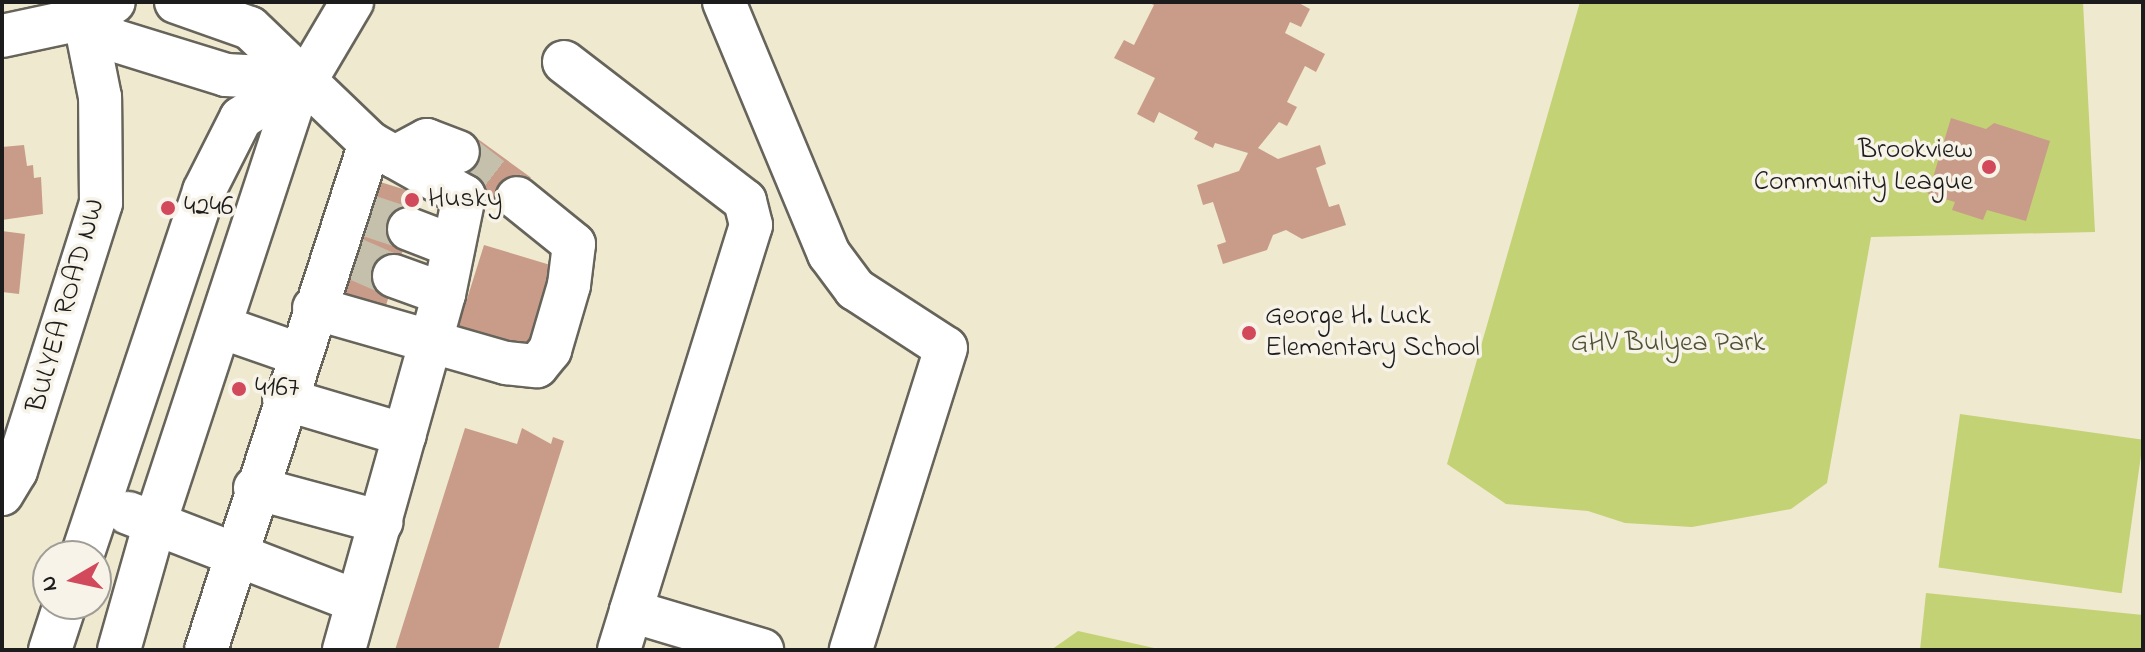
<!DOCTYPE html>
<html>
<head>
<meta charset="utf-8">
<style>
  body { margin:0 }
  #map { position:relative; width:2145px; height:652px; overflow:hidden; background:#efe9d0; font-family:"Indie Flower",sans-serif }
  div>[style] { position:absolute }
  .green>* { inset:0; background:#c3d274; transform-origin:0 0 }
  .building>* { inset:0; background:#c99c89; transform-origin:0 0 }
  .minor-tunnel>* { height:42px; margin-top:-21px; transform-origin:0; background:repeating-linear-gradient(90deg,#c5c0ac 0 42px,transparent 0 63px) }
  .roads { filter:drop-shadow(2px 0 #66645b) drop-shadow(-2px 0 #66645b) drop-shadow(0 2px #66645b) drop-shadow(0 -2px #66645b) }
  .minor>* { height:42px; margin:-21px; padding:0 21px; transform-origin:21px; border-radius:21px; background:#fff }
  .dots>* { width:22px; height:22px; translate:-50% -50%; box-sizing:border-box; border:4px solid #f7f3e8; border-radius:50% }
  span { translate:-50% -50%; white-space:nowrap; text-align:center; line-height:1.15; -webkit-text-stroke:7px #f7f3e8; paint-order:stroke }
  .poi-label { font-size:28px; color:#1c1c1c }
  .right { translate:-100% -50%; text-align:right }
  .left { translate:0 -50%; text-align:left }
  .street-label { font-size:28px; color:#1c1c1c }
  .park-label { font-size:28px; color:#4e5336 }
  .frame { position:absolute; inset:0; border:4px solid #1c1c1c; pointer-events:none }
  .north { position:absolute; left:32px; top:540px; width:80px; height:80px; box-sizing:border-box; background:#f7f3e8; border:2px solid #9f9d96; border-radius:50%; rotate:261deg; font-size:22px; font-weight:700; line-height:32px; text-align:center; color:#1c1c1c }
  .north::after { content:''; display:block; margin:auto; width:28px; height:36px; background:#d1495b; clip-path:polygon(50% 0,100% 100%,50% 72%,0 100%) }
</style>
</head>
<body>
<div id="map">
  <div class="green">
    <i style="clip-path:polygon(1580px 2px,2083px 2px,2095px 232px,1871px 237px,1827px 483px,1791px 509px,1692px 527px,1625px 523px,1588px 511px,1506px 504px,1447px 464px)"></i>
    <i style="left:1960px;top:414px;width:185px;height:155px;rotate:8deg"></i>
    <i style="clip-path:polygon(1926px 593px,2143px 615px,2143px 650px,1920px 650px)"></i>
    <i style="clip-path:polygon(1078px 631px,1163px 650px,1051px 650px)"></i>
  </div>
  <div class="building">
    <i style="clip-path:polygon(1147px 2px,1297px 2px,1310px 9px,1301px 27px,1290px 22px,1285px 33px,1325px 54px,1316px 72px,1305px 66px,1287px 102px,1297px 107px,1287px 126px,1279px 122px,1258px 148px,1278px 159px,1320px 145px,1326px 164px,1316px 168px,1329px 207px,1339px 204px,1346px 225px,1302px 239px,1286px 230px,1273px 235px,1267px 250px,1223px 264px,1217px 245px,1226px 242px,1213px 202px,1203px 205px,1197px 185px,1239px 171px,1248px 153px,1215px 143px,1213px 148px,1194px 139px,1198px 132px,1159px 112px,1154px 123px,1137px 114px,1155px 78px,1114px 58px,1124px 40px,1134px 45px,1154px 5px)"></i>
    <i style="clip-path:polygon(1951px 118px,1986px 129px,1994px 123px,2050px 141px,2026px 221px,1987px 210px,1983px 220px,1952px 210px,1955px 202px,1928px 194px)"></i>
    <i style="left:471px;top:134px;width:74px;height:41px;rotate:36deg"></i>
    <i style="clip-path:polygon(24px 145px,27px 166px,33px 165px,34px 178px,41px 177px,43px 214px,2px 220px,2px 147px)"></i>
    <i style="left:377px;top:181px;width:45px;height:123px;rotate:17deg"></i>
    <i style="clip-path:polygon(2px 231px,25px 234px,19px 294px,2px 292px)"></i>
    <i style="clip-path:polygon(484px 245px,557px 267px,531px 351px,458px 329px,460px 304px,467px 299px)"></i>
    <i style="clip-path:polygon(465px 428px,517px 444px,522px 428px,551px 444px,553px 437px,564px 441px,498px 650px,395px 650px)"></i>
  </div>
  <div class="minor-tunnel">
    <i style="left:458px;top:152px;width:75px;rotate:37.9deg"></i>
    <i style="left:366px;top:215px;width:45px;rotate:18deg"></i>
    <i style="left:353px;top:258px;width:45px;rotate:23.7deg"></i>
  </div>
  <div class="roads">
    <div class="minor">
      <i style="left:176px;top:2px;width:78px;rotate:19.4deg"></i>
      <i style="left:250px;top:28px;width:166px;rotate:43.8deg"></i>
      <i style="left:370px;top:143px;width:108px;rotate:29.4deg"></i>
      <i style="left:464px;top:196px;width:100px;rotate:101.5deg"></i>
      <i style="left:444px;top:294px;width:370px;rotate:105.7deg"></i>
      <i style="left:724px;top:2px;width:273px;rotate:67.4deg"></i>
      <i style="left:829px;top:254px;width:44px;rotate:53.4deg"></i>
      <i style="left:855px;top:289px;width:108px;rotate:33deg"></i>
      <i style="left:946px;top:348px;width:317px;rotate:107.5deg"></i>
      <i style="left:86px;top:18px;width:35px;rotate:39deg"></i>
      <i style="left:113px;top:40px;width:118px;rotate:17.2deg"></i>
      <i style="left:226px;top:75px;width:76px;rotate:3deg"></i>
      <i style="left:2px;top:36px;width:86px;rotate:-12.1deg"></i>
      <i style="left:86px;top:18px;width:32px;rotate:-30deg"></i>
      <i style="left:564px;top:62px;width:228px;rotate:37.5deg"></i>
      <i style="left:745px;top:201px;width:25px;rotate:76deg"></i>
      <i style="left:751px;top:225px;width:404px;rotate:107.3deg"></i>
      <i style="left:631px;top:611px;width:137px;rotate:16.6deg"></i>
      <i style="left:395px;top:157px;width:36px;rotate:-28deg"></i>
      <i style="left:427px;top:140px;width:33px;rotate:21deg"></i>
      <i style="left:409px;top:229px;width:47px;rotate:21.1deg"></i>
      <i style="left:394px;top:276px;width:53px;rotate:19.8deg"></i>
      <i style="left:314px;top:308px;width:200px;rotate:16deg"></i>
      <i style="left:506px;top:363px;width:31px;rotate:6deg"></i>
      <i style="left:537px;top:366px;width:21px;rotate:-51deg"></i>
      <i style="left:550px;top:350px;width:68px;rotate:-73.7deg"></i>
      <i style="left:569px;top:285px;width:41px;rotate:-83deg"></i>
      <i style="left:574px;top:244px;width:73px;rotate:-141.1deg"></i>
      <i style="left:221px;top:327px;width:82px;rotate:19.3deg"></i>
      <i style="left:284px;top:399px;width:126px;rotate:16.6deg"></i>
      <i style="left:255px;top:488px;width:131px;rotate:15.1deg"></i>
      <i style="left:2px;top:494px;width:27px;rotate:-59deg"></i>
      <i style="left:16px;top:471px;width:281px;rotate:-72.4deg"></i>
      <i style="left:101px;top:203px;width:106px;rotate:-90.5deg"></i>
      <i style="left:100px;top:97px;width:97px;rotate:-101.3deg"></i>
      <i style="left:128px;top:513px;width:244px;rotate:21.1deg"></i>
      <i style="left:82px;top:556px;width:385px;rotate:-71.5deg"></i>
      <i style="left:204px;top:191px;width:82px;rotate:-63.1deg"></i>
      <i style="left:241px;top:118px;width:72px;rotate:-32.6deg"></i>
      <i style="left:50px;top:650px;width:48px;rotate:-71.9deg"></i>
      <i style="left:119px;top:650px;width:132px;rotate:-74.2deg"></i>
      <i style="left:155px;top:523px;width:445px;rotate:-71.8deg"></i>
      <i style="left:294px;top:100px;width:114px;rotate:-59.4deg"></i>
      <i style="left:206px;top:650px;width:533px;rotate:-72.08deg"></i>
      <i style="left:619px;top:650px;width:41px;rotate:-72.9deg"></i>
    </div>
  </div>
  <div class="dots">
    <i style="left:1989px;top:167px;background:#d1495b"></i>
    <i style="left:412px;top:200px;background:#d1495b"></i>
    <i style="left:168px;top:208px;background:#d1495b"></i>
    <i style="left:1249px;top:333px;background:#d1495b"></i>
    <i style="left:239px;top:389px;background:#d1495b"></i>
  </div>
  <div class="poi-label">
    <span class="right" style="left:1973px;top:167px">Brookview<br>Community League</span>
    <span class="left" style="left:428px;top:200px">Husky</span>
    <span class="left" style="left:184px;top:208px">4246</span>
    <span class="left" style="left:1265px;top:333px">George H. Luck<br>Elementary School</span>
    <span class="left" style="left:255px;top:389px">4167</span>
  </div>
  <div class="street-label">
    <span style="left:67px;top:306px;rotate:-74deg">BULYEA ROAD NW</span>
  </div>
  <div class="park-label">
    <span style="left:1668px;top:344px">GHV Bulyea Park</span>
  </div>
  <div class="frame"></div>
  <div class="north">N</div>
</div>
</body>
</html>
